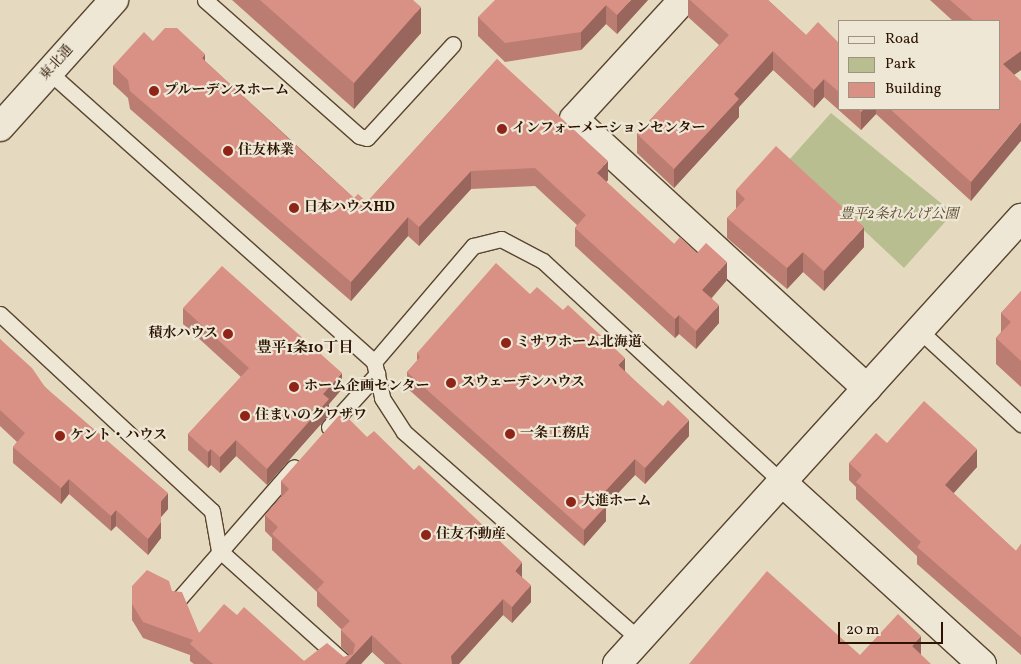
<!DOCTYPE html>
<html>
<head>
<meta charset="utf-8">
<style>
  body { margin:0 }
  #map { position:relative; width:1021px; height:664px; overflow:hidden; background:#e5dabf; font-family:Vollkorn,"Noto Serif JP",serif }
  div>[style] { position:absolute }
  .green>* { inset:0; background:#b8be8f }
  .roads { filter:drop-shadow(1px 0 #5a4530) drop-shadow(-1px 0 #5a4530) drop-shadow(0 1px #5a4530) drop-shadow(0 -1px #5a4530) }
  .service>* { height:15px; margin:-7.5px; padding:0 7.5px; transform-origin:7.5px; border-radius:7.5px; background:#eee7d5 }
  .minor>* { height:28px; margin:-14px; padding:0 14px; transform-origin:14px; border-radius:14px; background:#eee7d5 }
  .tertiary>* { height:28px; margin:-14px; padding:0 14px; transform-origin:14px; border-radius:14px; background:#eee7d5 }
  .wall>* { inset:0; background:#bb7d72 }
  .shaded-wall>* { inset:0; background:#99665d }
  .building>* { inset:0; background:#da9185 }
  .dots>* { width:14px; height:14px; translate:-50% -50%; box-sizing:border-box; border:2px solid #eee7d5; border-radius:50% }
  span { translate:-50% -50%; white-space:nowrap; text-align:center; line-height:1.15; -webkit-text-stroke:4.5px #eee7d5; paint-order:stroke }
  .street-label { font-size:14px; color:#2c1300 }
  .poi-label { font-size:14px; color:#2c1300; font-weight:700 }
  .left { translate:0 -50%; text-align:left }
  .right { translate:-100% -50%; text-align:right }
  .park-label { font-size:14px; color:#56462b; font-style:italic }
  .neighbourhood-label { font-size:15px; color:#2c1300; font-weight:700 }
  .legend { position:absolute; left:838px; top:20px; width:162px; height:90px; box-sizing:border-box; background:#eee7d5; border:1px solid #a09280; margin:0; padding:6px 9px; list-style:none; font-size:15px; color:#2c1300 }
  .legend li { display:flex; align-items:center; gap:10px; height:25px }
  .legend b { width:25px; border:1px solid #a09280 }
  .scale { position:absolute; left:838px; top:622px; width:105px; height:22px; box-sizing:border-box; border:2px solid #2c1300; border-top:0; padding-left:6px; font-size:15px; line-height:18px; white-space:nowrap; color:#2c1300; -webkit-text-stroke:4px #eee7d5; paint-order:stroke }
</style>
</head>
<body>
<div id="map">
  <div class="green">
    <i style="clip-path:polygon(831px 113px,953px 213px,904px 268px,789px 160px)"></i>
  </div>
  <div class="roads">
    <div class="service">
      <i style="left:205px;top:0;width:205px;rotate:41.4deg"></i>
      <i style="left:359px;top:136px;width:8px;rotate:14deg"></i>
      <i style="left:367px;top:138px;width:127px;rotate:-47.5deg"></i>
      <i style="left:49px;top:72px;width:436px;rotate:41.7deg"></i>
      <i style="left:374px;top:362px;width:37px;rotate:77deg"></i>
      <i style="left:382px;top:398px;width:40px;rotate:57.1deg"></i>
      <i style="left:404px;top:432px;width:313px;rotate:41.4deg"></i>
      <i style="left:0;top:314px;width:289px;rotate:42.9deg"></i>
      <i style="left:212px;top:511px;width:40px;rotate:80deg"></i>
      <i style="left:219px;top:550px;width:171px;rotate:41.9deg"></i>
      <i style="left:919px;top:330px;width:139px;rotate:42.7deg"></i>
      <i style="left:374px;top:362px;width:153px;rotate:-49.5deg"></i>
      <i style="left:473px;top:246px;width:29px;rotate:-14deg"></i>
      <i style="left:501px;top:239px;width:47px;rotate:27.6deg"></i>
      <i style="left:543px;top:261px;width:327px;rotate:42.8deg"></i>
      <i style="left:329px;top:427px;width:72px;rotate:-47.8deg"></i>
      <i style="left:178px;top:600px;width:176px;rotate:-48.9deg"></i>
    </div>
    <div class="minor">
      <i style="left:683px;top:0;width:161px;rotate:132.5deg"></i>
      <i style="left:574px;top:119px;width:398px;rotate:42.6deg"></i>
      <i style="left:783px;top:483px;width:269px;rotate:42.3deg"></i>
    </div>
    <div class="tertiary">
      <i style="left:0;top:127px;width:171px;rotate:-48.1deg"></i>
      <i style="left:617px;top:664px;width:602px;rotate:-47.83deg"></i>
    </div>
  </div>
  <div class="wall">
    <i style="clip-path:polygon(232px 0,413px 0,421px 33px,354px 109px)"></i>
    <i style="clip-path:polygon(648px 0,617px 34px,606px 24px,581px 50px,505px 62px,478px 36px,478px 17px)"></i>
    <i style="clip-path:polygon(688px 0,768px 0,806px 35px,840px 44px,840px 109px,1000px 109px,1000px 21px,953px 21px,930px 0,1021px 0,1021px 70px,1014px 75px,971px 201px,876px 114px,861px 130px,824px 97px,814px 108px,773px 70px,739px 107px,739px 117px,674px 188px,637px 153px,637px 134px,719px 45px,688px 17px)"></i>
    <i style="clip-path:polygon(153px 41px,205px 61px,354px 198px,367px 202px,497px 59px,608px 180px,606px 182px,674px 244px,727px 280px,712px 298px,719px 323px,696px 349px,679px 334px,675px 338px,575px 246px,575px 228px,577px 225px,535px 186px,471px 189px,419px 246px,408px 236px,351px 301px,130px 109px,128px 98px,113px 84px,113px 66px)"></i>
    <i style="clip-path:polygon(736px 190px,864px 247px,824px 291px,803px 272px,787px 289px,727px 238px,727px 218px,736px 209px)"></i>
    <i style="clip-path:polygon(1021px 291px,1021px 387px,996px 364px,996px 338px,1001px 332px,1001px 313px)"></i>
    <i style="clip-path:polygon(530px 294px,625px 371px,689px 436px,645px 484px,635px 475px,606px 506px,606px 521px,584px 546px,407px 388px,407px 372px,417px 361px,417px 353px)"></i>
    <i style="clip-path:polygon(183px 308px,342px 389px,329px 404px,329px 415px,267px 485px,236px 456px,220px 473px,211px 465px,208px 468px,188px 450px,188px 434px,241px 377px,183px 324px)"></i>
    <i style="clip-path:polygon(0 339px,45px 387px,168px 509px,161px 517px,161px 538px,148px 555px,116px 526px,111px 531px,69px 494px,61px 504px,13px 463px,13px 447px,17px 442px,0 426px)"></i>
    <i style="clip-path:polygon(367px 437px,522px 577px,531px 602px,512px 623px,503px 615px,459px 664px,385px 664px,372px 652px,361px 664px,194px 664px,190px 661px,190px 655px,143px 638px,132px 620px,132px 586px,172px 591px,199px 633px,237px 615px,304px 661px,344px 657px,349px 655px,341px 647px,341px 630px,342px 630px,317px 606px,317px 592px,272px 550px,272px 538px,265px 531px,265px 515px,281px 497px,281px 481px)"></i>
    <i style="clip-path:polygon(887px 443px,977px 467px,953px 493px,1016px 551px,1021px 544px,1021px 655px,917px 564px,917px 556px,856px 499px,856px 487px,849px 480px,849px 463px)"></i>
  </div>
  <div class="shaded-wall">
    <i style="clip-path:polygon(631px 0,648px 0,617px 34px,617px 15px)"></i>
    <i style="clip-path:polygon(606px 5px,606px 24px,581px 50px,581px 32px)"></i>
    <i style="clip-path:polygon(421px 7px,421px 33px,354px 109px,354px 83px)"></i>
    <i style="clip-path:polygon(773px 51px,773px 70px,739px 107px,739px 117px,674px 188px,674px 169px,734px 94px)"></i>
    <i style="clip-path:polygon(1021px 51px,1021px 70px,1003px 82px,1003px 64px)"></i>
    <i style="clip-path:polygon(205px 54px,205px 73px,202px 58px)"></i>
    <i style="clip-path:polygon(824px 79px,824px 97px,814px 108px,814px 90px)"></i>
    <i style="clip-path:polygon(864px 109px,876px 109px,876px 114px,861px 130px,861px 112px)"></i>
    <i style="clip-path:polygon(1021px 122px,1021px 141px,971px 201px,971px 182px)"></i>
    <i style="clip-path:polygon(608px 161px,608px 180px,597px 192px,597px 173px)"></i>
    <i style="clip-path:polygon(471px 171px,471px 189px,419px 246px,419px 227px)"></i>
    <i style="clip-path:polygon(408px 217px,408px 236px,351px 301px,351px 282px)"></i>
    <i style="clip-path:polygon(864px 227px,864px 247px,824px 291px,824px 271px)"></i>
    <i style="clip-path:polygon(803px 252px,803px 272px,787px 289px,787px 268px)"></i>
    <i style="clip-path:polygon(727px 262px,727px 280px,702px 308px,702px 290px)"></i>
    <i style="clip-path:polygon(719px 305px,719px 323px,696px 349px,696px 331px)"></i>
    <i style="clip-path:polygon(679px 315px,679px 334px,675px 338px,675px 319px)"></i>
    <i style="clip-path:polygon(625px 358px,625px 373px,618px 365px)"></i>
    <i style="clip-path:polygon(342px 373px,342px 389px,329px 404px,329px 415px,267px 485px,267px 469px,323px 394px)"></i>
    <i style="clip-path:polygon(689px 420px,689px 436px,645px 484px,645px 468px)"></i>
    <i style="clip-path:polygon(236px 440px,236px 456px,220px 473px,220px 457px)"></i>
    <i style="clip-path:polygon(211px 449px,211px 465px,208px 468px,208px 452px)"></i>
    <i style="clip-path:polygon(977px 449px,977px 467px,945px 503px,945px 485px)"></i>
    <i style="clip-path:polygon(635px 459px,635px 475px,606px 506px,606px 521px,584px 546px,584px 530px,598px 499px)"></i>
    <i style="clip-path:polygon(69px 479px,69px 494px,61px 504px,61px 488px)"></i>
    <i style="clip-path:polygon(168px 493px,168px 509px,161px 517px,161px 501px)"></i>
    <i style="clip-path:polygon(116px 510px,116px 526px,111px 531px,111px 516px)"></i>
    <i style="clip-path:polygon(161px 522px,161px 538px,148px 555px,148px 539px)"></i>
    <i style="clip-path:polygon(522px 562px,522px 579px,515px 571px)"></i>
    <i style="clip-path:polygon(531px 585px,531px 602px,512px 623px,512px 607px)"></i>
    <i style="clip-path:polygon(503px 599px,503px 615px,459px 664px,451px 664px,451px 656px)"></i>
    <i style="clip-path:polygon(372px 635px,372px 652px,361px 664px,345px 664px)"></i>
    <i style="clip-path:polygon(921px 636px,921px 654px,913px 664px,912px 646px)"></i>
  </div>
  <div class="building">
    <i style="clip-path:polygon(260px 0,413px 0,421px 7px,354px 83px)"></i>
    <i style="clip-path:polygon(495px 0,631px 0,617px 15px,606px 5px,581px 32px,505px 43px,478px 17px)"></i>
    <i style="clip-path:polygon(690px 0,768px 0,806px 35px,818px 22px,840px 44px,840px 93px,824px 79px,814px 90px,773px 51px,734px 94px,739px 99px,674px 169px,637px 134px,729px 35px)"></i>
    <i style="clip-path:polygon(950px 0,1021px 0,1021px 51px,1003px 64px,1021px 81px,1021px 122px,971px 182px,890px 109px,1000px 109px,1000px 21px,974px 21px)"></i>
    <i style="clip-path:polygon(165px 28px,177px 28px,205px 54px,202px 58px,294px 144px,354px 198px,358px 194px,367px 202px,497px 59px,608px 161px,597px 173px,674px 244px,680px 237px,697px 253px,706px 243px,727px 262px,702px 290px,719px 305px,696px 331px,679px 315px,675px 319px,575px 228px,586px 215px,535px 168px,471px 171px,419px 227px,408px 217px,351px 282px,130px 91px,128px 80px,113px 66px,144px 32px,153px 41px)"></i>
    <i style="clip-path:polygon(858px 109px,864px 109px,861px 112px)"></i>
    <i style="clip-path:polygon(776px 146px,864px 227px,824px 271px,803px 252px,787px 268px,727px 218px,745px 199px,736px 190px)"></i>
    <i style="clip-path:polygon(496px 263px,530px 294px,537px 287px,563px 310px,568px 305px,625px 358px,618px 365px,663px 406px,668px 400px,689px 420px,645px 468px,635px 459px,598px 499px,606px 506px,584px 530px,407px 372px,420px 357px,417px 353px)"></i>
    <i style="clip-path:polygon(222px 266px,342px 373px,323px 394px,329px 399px,267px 469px,236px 440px,220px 457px,211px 449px,208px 452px,188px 434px,249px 368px,183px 308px)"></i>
    <i style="clip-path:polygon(1021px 291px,1021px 361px,996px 338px,1011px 322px,1001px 313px)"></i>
    <i style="clip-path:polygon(0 339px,32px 368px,45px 387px,168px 493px,161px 501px,161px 522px,148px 539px,116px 510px,111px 516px,69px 479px,61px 488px,13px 447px,25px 433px,0 410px)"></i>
    <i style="clip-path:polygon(924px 401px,977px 449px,945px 485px,1016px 551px,1021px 544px,1021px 637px,917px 547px,921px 542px,856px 482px,862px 475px,849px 463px,876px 433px,887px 443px)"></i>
    <i style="clip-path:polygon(342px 412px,367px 437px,374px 431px,414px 470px,419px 465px,522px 562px,515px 571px,531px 585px,512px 607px,503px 599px,451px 656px,452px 664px,402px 664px,372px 635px,345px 664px,213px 664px,190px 644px,193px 640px,143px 622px,132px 604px,132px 586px,147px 570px,169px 581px,172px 591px,182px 592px,199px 633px,224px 604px,237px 615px,244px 607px,304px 661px,327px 643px,344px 657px,353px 654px,355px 644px,341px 630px,350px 621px,317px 590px,324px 582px,272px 534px,278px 527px,265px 515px,289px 489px,281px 481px)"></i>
    <i style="clip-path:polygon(767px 571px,860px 655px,898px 614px,921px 636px,912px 646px,931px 664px,689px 664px)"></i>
  </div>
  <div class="dots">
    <i style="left:154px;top:91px;background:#8f2418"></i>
    <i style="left:502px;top:129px;background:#8f2418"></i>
    <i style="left:228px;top:151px;background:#8f2418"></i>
    <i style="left:294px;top:208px;background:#8f2418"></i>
    <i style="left:228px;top:334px;background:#8f2418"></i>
    <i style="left:506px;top:343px;background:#8f2418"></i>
    <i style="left:451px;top:383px;background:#8f2418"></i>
    <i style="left:294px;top:387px;background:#8f2418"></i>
    <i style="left:245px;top:416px;background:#8f2418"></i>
    <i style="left:510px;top:434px;background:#8f2418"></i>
    <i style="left:60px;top:436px;background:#8f2418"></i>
    <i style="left:571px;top:502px;background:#8f2418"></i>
    <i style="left:426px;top:535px;background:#8f2418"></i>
  </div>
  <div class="street-label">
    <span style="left:57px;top:63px;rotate:-48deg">東北通</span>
  </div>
  <div class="poi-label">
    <span class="left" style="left:164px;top:91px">プルーデンスホーム</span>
    <span class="left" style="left:512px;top:129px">インフォーメーションセンター</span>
    <span class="left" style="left:238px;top:151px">住友林業</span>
    <span class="left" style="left:304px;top:208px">日本ハウスHD</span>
    <span class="right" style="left:218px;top:334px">積水ハウス</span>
    <span class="left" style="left:516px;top:343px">ミサワホーム北海道</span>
    <span class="left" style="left:461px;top:383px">スウェーデンハウス</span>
    <span class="left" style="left:304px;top:387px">ホーム企画センター</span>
    <span class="left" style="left:255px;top:416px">住まいのクワザワ</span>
    <span class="left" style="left:520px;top:434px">一条工務店</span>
    <span class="left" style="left:70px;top:436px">ケント・ハウス</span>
    <span class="left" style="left:581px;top:502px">大進ホーム</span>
    <span class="left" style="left:436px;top:535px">住友不動産</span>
  </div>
  <div class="park-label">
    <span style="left:899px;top:215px">豊平2条れんげ公園</span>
  </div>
  <div class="neighbourhood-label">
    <span style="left:305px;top:349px">豊平1条10丁目</span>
  </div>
  <ul class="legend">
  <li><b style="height:6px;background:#eee7d5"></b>Road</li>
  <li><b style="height:14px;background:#b8be8f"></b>Park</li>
  <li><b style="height:14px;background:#da9185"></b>Building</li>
  </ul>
  <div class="scale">20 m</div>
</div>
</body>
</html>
